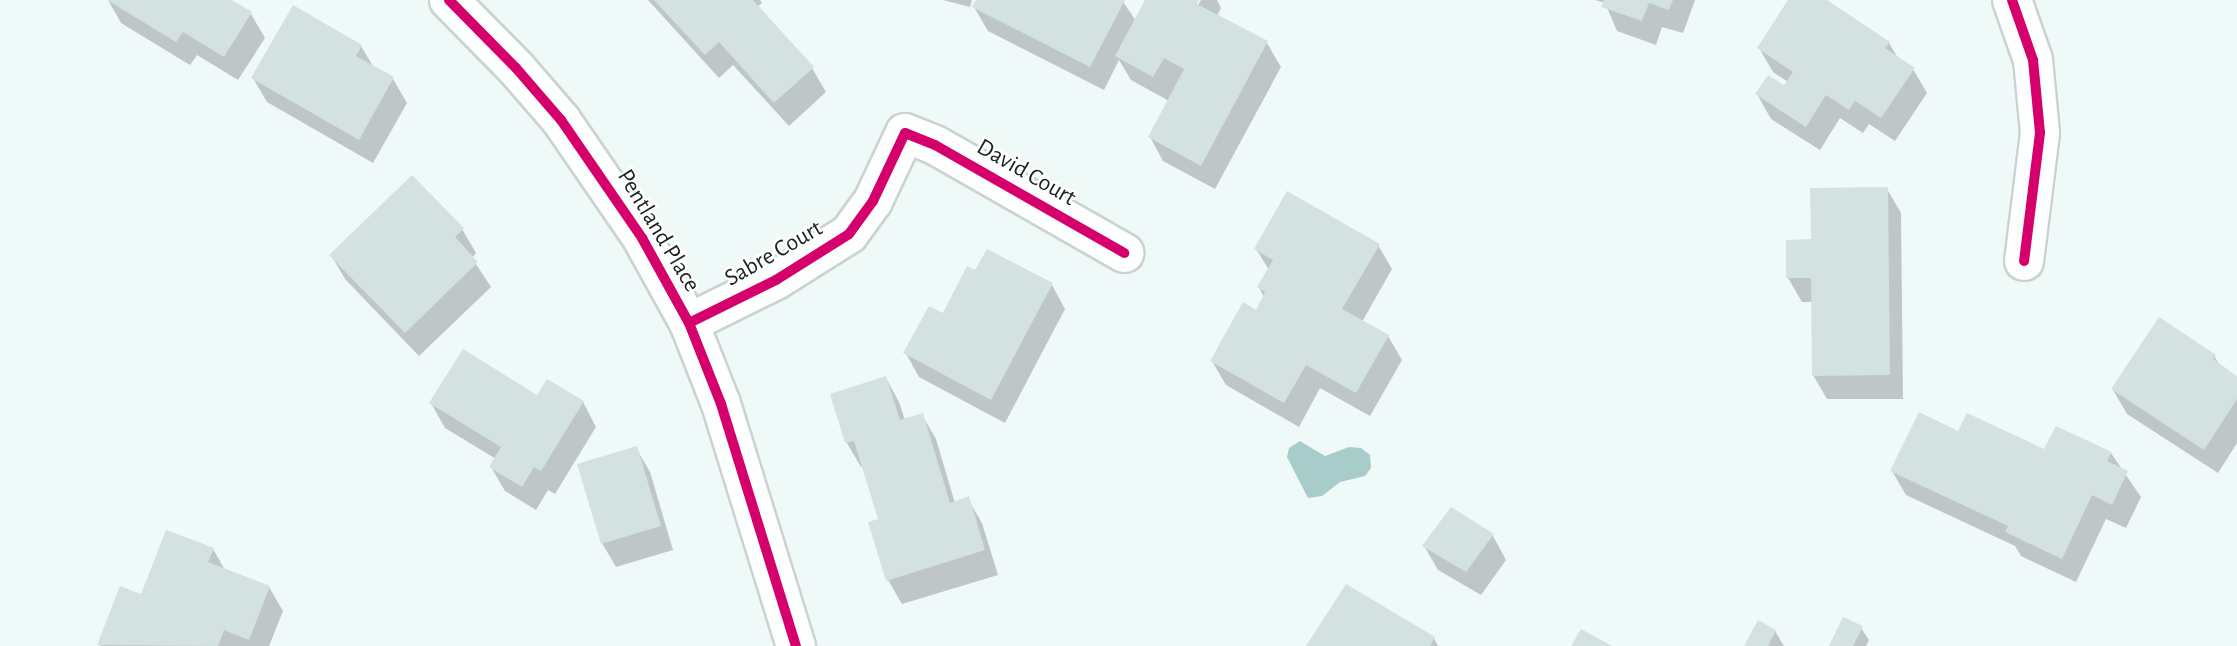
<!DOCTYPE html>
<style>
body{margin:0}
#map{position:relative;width:2237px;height:646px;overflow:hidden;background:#eff9f8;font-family:"Alegreya Sans",sans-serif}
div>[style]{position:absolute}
.water>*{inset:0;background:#a8ccca}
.shadow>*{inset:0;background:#0003}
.building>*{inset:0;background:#d3e1e0}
.roads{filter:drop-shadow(2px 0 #cbd3d2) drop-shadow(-2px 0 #cbd3d2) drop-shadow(0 2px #cbd3d2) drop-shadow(0 -2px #cbd3d2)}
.minor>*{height:38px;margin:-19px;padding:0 19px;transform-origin:19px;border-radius:19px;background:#fdfefe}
.cycleway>*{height:10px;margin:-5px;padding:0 5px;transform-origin:5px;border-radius:5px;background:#d6006c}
span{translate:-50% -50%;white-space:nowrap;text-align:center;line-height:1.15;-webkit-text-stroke:5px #fff;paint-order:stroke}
.street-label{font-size:24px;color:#1c2222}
</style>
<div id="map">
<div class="water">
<i style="clip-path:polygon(1300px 441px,1325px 456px,1349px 447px,1361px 448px,1370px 455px,1371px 468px,1365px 476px,1340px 482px,1322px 496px,1308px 498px,1287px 457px,1289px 448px)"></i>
</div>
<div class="shadow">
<i style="clip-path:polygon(108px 0,229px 0,251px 14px,265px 38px,238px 80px,197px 55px,190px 65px,121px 23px)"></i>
<i style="clip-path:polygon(648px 0,760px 0,762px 3px,757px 7px,812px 68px,826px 92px,789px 126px,733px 65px,719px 78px)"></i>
<i style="clip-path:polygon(943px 0,972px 0,970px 7px)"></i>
<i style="clip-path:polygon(978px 0,1122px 0,1136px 21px,1147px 0,1197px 0,1194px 12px,1201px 0,1217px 0,1221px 8px,1217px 16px,1267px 43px,1281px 67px,1215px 189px,1163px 161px,1150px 137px,1169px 101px,1131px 80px,1119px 60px,1104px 90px,988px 31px,974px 7px)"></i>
<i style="clip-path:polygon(1595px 0,1695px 0,1683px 33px,1662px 27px,1656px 45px,1617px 31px,1605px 3px)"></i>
<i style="clip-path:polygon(1790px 0,1824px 0,1889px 43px,1898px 58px,1913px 69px,1927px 93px,1895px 141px,1869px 124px,1863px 133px,1840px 118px,1820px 150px,1771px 119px,1757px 94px,1784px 87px,1788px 82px,1773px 72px,1759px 48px)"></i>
<i style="clip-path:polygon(361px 46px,374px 68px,393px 79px,407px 103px,373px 163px,267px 102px,253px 78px)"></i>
<i style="clip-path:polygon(1887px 189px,1901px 213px,1903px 399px,1827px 399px,1813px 375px,1813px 302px,1802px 302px,1788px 278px,1788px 242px,1812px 241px)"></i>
<i style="clip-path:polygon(462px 229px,476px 253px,472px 258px,491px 287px,419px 356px,345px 279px,331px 255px)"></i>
<i style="clip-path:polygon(1378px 245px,1392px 269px,1362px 322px,1388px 336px,1402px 360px,1370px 416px,1320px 388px,1299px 427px,1226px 385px,1212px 361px,1257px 312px,1264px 298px,1259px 287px,1269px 270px,1256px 249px)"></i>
<i style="clip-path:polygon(1052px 285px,1065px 309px,1005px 423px,919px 377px,905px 352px,944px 316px)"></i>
<i style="clip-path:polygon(2159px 320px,2215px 357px,2220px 366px,2237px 378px,2237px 443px,2218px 473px,2127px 414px,2113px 390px)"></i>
<i style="clip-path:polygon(886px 378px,899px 402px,905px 420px,922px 415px,936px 439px,955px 503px,968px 499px,982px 523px,998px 575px,902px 604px,888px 580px,880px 520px,864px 466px,861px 467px,847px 443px,832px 395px)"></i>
<i style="clip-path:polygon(538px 397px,583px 402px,596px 427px,555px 494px,548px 490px,536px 510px,505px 491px,491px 467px,496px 459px,445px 428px,431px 403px)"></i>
<i style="clip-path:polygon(1959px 433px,2045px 451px,2111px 453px,2141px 497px,2126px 528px,2106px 519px,2076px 582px,2021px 556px,2015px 546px,1906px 495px,1892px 471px)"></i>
<i style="clip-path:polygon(636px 448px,650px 472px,673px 550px,616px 567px,602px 543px)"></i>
<i style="clip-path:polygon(1493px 536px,1506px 560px,1481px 595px,1438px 570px,1424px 546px)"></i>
<i style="clip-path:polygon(213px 549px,225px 570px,269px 587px,283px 611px,269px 646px,100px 646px,142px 596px)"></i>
<i style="clip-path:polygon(1861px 628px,1869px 640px,1866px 646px,1831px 646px)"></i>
<i style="clip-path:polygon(1775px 631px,1784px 646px,1746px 646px)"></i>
<i style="clip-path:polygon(1434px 638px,1438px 646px,1309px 646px)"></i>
</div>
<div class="building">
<i style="clip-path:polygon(107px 0,232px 0,252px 12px,224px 57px,183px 32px,176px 42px)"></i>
<i style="clip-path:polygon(654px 0,753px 0,814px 67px,774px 103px,719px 42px,705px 55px)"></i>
<i style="clip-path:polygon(976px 0,1125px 0,1090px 67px,972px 7px)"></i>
<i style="clip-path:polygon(1145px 0,1199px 0,1197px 4px,1268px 41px,1201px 166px,1148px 137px,1184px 69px,1164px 58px,1153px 77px,1115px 56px)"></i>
<i style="clip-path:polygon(1604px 0,1673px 0,1669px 10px,1649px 3px,1642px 21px,1601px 7px)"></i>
<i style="clip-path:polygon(1788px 0,1827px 0,1890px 42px,1885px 48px,1915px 68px,1881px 118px,1855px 101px,1849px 110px,1826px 95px,1806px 127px,1755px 94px,1768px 75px,1784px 85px,1793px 72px,1757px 48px)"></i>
<i style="clip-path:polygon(293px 5px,362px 45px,356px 56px,394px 77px,359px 140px,251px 78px)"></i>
<i style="clip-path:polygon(412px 175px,464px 228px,455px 237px,478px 262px,405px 333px,329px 255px)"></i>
<i style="clip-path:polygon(1888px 187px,1890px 375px,1812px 376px,1811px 278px,1786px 278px,1786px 240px,1811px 239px,1810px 188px)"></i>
<i style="clip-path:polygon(1287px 191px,1380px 244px,1342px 309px,1389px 335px,1356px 393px,1306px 365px,1284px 403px,1210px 361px,1243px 302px,1256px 310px,1265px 292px,1257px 287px,1273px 260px,1254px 249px)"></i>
<i style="clip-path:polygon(987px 249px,1053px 283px,991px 400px,903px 353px,929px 306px,943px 313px,967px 266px,975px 270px)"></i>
<i style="clip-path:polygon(2159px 317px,2216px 355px,2213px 359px,2237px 376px,2237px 399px,2204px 450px,2111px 389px)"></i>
<i style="clip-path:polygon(463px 349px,537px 395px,547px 379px,584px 401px,541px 471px,534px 467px,522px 487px,489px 467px,501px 447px,429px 403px)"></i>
<i style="clip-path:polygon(886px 376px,900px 420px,923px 413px,950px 503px,969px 496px,985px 550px,886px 581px,868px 522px,878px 519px,854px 441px,845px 443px,830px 394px)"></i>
<i style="clip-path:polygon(1919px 412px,1958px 431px,1967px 413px,2044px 449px,2056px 426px,2112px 452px,2107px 461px,2128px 471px,2112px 505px,2092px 495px,2062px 559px,2005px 532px,2008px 526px,1890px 471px)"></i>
<i style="clip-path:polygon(637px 446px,661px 526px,601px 544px,577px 464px)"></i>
<i style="clip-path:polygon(1451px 507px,1494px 534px,1466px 572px,1422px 546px)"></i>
<i style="clip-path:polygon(166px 530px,214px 548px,208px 562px,270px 586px,249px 640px,224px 630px,218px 646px,97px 645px,120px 586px,141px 594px)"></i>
<i style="clip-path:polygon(1346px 584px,1435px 637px,1430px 646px,1306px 646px)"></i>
<i style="clip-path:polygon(1843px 617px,1863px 626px,1853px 646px,1829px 646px)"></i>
<i style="clip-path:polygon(1758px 620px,1776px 630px,1768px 646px,1744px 646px)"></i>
<i style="clip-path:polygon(1581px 629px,1612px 646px,1571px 646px)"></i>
</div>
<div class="roads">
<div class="minor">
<i style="left:449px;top:0;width:95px;rotate:45.4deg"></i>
<i style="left:516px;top:68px;width:69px;rotate:49.1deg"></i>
<i style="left:561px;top:120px;width:143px;rotate:55.5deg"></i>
<i style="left:642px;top:238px;width:97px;rotate:61.1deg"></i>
<i style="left:689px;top:323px;width:87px;rotate:68.4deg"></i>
<i style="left:721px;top:404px;width:253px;rotate:72.8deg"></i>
<i style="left:2012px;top:0;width:64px;rotate:70.7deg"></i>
<i style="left:2033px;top:60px;width:73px;rotate:84.5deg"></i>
<i style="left:2040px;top:133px;width:129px;rotate:97.1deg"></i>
<i style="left:689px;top:323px;width:97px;rotate:-26.3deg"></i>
<i style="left:776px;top:280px;width:86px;rotate:-32.2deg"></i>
<i style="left:849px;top:234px;width:41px;rotate:-54deg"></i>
<i style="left:873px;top:201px;width:75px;rotate:-64.8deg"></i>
<i style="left:905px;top:133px;width:32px;rotate:22deg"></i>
<i style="left:935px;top:145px;width:218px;rotate:29.7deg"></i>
</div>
</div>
<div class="cycleway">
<i style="left:449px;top:0;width:95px;rotate:45.4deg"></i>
<i style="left:516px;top:68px;width:69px;rotate:49.1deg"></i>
<i style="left:561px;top:120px;width:143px;rotate:55.5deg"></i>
<i style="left:642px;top:238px;width:97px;rotate:61.1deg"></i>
<i style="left:689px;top:323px;width:87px;rotate:68.4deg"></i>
<i style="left:721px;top:404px;width:253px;rotate:72.8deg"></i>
<i style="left:2012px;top:0;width:64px;rotate:70.7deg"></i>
<i style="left:2033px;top:60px;width:73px;rotate:84.5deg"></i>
<i style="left:2040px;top:133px;width:129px;rotate:97.1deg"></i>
<i style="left:689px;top:323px;width:97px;rotate:-26.3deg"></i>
<i style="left:776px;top:280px;width:86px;rotate:-32.2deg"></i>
<i style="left:849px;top:234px;width:41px;rotate:-54deg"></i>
<i style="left:873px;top:201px;width:75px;rotate:-64.8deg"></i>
<i style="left:905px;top:133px;width:32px;rotate:22deg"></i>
<i style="left:935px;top:145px;width:218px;rotate:29.7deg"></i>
</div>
<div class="street-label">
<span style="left:1026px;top:173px;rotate:30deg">David Court</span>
<span style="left:658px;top:231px;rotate:59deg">Pentland Place</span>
<span style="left:774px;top:254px;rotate:-30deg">Sabre Court</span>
</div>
</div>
